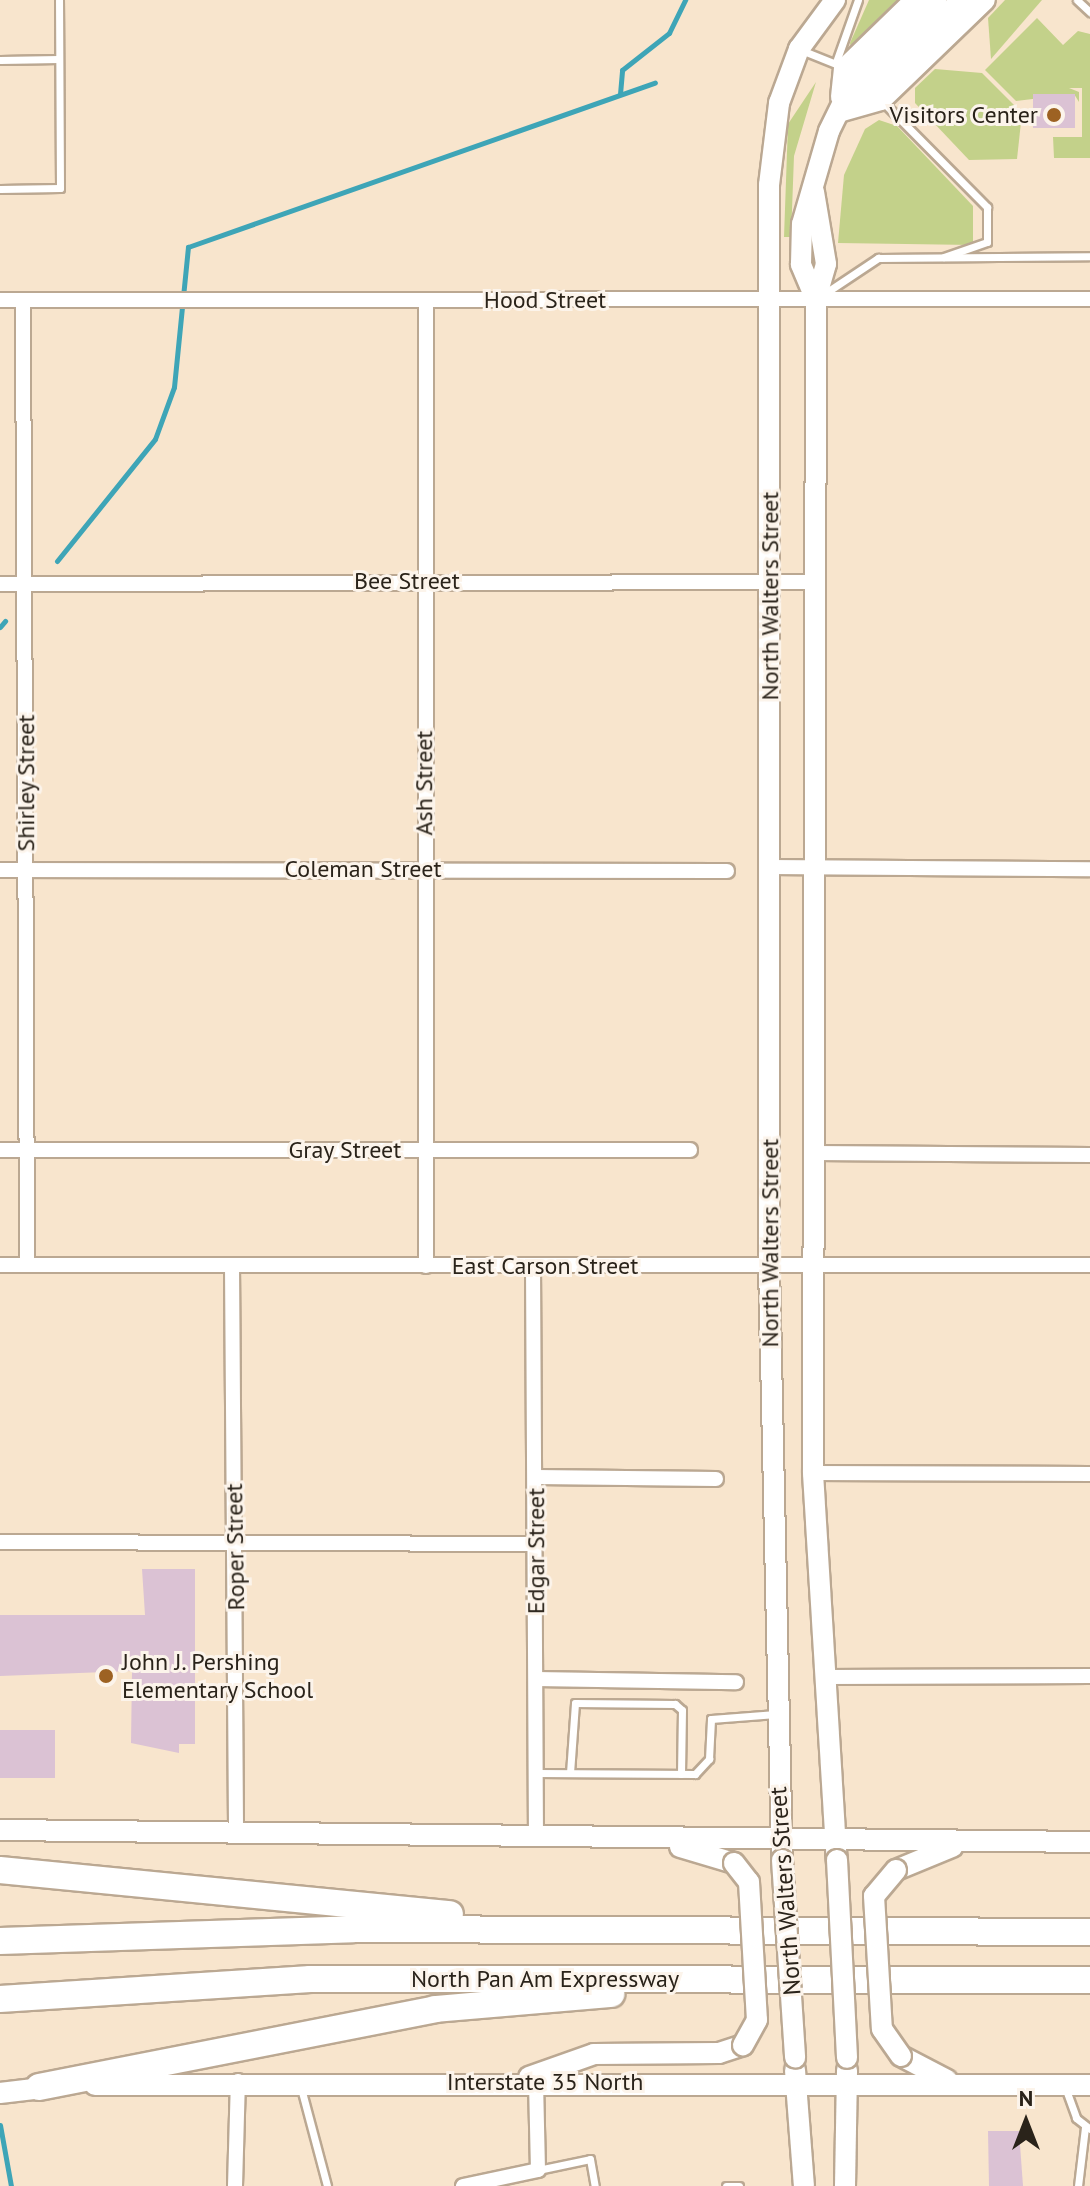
<!DOCTYPE html>
<style>
body{margin:0}
#map{position:relative;width:1090px;height:2186px;overflow:hidden;background:#f8e5cd;font-family:"PT Sans",sans-serif}
div>[style]{position:absolute}
.green>*{inset:0;background:#c3d18a}
.stream>*{height:5px;margin:-2.5px;padding:0 2.5px;transform-origin:2.5px;border-radius:2.5px;background:#3ea5b7}
.building>*{inset:0;background:#dbc2d4}
.roads{filter:drop-shadow(2px 0 #bba892) drop-shadow(-2px 0 #bba892) drop-shadow(0 2px #bba892) drop-shadow(0 -2px #bba892)}
.lane>*{height:7px;margin:-3.5px;padding:0 3.5px;transform-origin:3.5px;border-radius:3.5px;background:#fff}
.street>*{height:14px;margin:-7px;padding:0 7px;transform-origin:7px;border-radius:7px;background:#fff}
.secondary>*{height:20px;margin:-10px;padding:0 10px;transform-origin:10px;border-radius:10px;background:#fff}
.highway>*{height:26px;margin:-13px;padding:0 13px;transform-origin:13px;border-radius:13px;background:#fff}
.bridges{filter:drop-shadow(2px 0 #bba892) drop-shadow(-2px 0 #bba892) drop-shadow(0 2px #bba892) drop-shadow(0 -2px #bba892)}
.secondary-bridge>*{height:20px;margin:-10px;padding:0 10px;transform-origin:10px;border-radius:10px;background:#fff}
.dots>*{width:22px;height:22px;translate:-50% -50%;box-sizing:border-box;border:4px solid #fcf4eb;border-radius:50%}
span{translate:-50% -50%;white-space:nowrap;text-align:center;line-height:1.15;-webkit-text-stroke:6px #fcf4eb;paint-order:stroke}
.poi-label{font-size:24px;color:#2a231a}
.right{translate:-100% -50%;text-align:right}
.left{translate:0 -50%;text-align:left}
.street-label{font-size:24px;color:#2a231a}
.north{position:absolute;left:986px;top:2082px;width:80px;height:80px;-webkit-text-stroke:6px #fcf4eb;paint-order:stroke;rotate:0deg;font-size:22px;font-weight:700;line-height:32px;text-align:center;color:#2a231a}
.north::after{content:'';display:block;margin:auto;width:28px;height:36px;background:#2a231a;clip-path:polygon(50% 0,100% 100%,50% 72%,0 100%)}
</style>
<div id="map">
<div class="green">
<i style="clip-path:polygon(869px 0,907px 0,851px 47px,850px 43px)"></i>
<i style="clip-path:polygon(1005px 0,1042px 0,991px 59px,988px 18px)"></i>
<i style="clip-path:polygon(1037px 18px,1063px 45px,1078px 31px,1090px 34px,1090px 158px,1054px 158px,1053px 137px,1082px 137px,1082px 88px,1069px 88px,1079px 92px,1079px 102px,1074px 94px,1016px 101px,985px 70px)"></i>
<i style="clip-path:polygon(935px 69px,982px 73px,1022px 113px,1017px 159px,969px 160px,915px 103px,915px 88px)"></i>
<i style="clip-path:polygon(816px 82px,794px 156px,791px 237px,784px 237px,788px 124px)"></i>
<i style="clip-path:polygon(879px 120px,897px 126px,973px 206px,973px 245px,838px 243px,844px 175px,865px 129px)"></i>
</div>
<div class="stream">
<i style="left:620px;top:94px;width:24px;rotate:-85deg"></i>
<i style="left:622px;top:70px;width:60px;rotate:-38.2deg"></i>
<i style="left:669px;top:33px;width:37px;rotate:-64deg"></i>
<i style="left:57px;top:561px;width:156px;rotate:-51.2deg"></i>
<i style="left:155px;top:439px;width:55px;rotate:-69.9deg"></i>
<i style="left:174px;top:387px;width:141px;rotate:-84.3deg"></i>
<i style="left:188px;top:247px;width:495px;rotate:-19.4deg"></i>
<i style="left:0;top:627px;width:8px;rotate:-50deg"></i>
<i style="left:0;top:2125px;width:62px;rotate:79.8deg"></i>
</div>
<div class="building">
<i style="clip-path:polygon(1033px 94px,1075px 94px,1075px 128px,1033px 128px)"></i>
<i style="clip-path:polygon(142px 1569px,195px 1569px,195px 1744px,179px 1744px,179px 1753px,131px 1743px,132px 1671px,0 1676px,0 1615px,145px 1615px)"></i>
<i style="clip-path:polygon(0 1730px,55px 1730px,55px 1778px,0 1778px)"></i>
<i style="clip-path:polygon(988px 2131px,1019px 2131px,1023px 2186px,989px 2186px)"></i>
</div>
<div class="roads">
<div class="lane">
<i style="left:1077px;top:0;width:18px;rotate:43deg"></i>
<i style="left:801px;top:50px;width:43px;rotate:21.8deg"></i>
<i style="left:0;top:60px;width:59px;rotate:-1deg"></i>
<i style="left:836px;top:62px;width:66px;rotate:-70.5deg"></i>
<i style="left:881px;top:100px;width:151px;rotate:45.3deg"></i>
<i style="left:987px;top:207px;width:35px;rotate:90deg"></i>
<i style="left:987px;top:242px;width:46px;rotate:160.8deg"></i>
<i style="left:0;top:189px;width:60px;rotate:-1deg"></i>
<i style="left:60px;top:188px;width:188px;rotate:-90.3deg"></i>
<i style="left:821px;top:296px;width:69px;rotate:-33.7deg"></i>
<i style="left:878px;top:258px;width:212px;rotate:-0.5deg"></i>
<i style="left:537px;top:1773px;width:158px;rotate:0.4deg"></i>
<i style="left:695px;top:1774px;width:21px;rotate:-47deg"></i>
<i style="left:709px;top:1759px;width:40px;rotate:-87.1deg"></i>
<i style="left:711px;top:1719px;width:65px;rotate:-4.4deg"></i>
<i style="left:570px;top:1773px;width:70px;rotate:-85.9deg"></i>
<i style="left:575px;top:1703px;width:100px;rotate:0.6deg"></i>
<i style="left:675px;top:1704px;width:9px;rotate:41deg"></i>
<i style="left:682px;top:1710px;width:64px;rotate:90.9deg"></i>
<i style="left:1065px;top:2087px;width:33px;rotate:70deg"></i>
<i style="left:1076px;top:2118px;width:18px;rotate:38deg"></i>
<i style="left:301px;top:2088px;width:101px;rotate:75.1deg"></i>
<i style="left:538px;top:2170px;width:53px;rotate:-11.9deg"></i>
<i style="left:590px;top:2159px;width:27px;rotate:80deg"></i>
<i style="left:726px;top:2186px;width:13px"></i>
<i style="left:1078px;top:2186px;width:59px;rotate:-83.2deg"></i>
</div>
<div class="street">
<i style="left:0;top:300px;width:1090px;rotate:-0.05deg"></i>
<i style="left:23px;top:300px;width:965px;rotate:89.76deg"></i>
<i style="left:426px;top:300px;width:966px;rotate:90deg"></i>
<i style="left:0;top:584px;width:815px;rotate:-0.14deg"></i>
<i style="left:769px;top:867px;width:321px;rotate:0.4deg"></i>
<i style="left:0;top:870px;width:727px;rotate:0.08deg"></i>
<i style="left:0;top:1150px;width:690px"></i>
<i style="left:815px;top:1153px;width:275px;rotate:0.4deg"></i>
<i style="left:0;top:1265px;width:1090px"></i>
<i style="left:232px;top:1266px;width:562px;rotate:89.59deg"></i>
<i style="left:533px;top:1266px;width:571px;rotate:89.7deg"></i>
<i style="left:813px;top:1473px;width:277px;rotate:0.2deg"></i>
<i style="left:536px;top:1477px;width:180px;rotate:0.6deg"></i>
<i style="left:0;top:1542px;width:536px;rotate:0.21deg"></i>
<i style="left:827px;top:1677px;width:263px;rotate:-0.2deg"></i>
<i style="left:536px;top:1679px;width:200px;rotate:0.9deg"></i>
<i style="left:235px;top:2186px;width:105px;rotate:-88.4deg"></i>
<i style="left:463px;top:2186px;width:77px;rotate:-12deg"></i>
<i style="left:538px;top:2170px;width:88px;rotate:-91.3deg"></i>
</div>
<div class="secondary">
<i style="left:841px;top:97px;width:28px;rotate:-84deg"></i>
<i style="left:844px;top:69px;width:99px;rotate:-44.2deg"></i>
<i style="left:851px;top:103px;width:151px;rotate:-42.9deg"></i>
<i style="left:839px;top:112px;width:44px;rotate:-15.9deg"></i>
<i style="left:881px;top:100px;width:144px;rotate:-43.9deg"></i>
<i style="left:814px;top:192px;width:73px;rotate:80.5deg"></i>
<i style="left:826px;top:264px;width:37px;rotate:106deg"></i>
<i style="left:816px;top:300px;width:1173px;rotate:90.15deg"></i>
<i style="left:813px;top:1473px;width:388px;rotate:86.5deg"></i>
<i style="left:816px;top:300px;width:39px;rotate:-113deg"></i>
<i style="left:801px;top:264px;width:40px;rotate:-88.6deg"></i>
<i style="left:802px;top:224px;width:97px;rotate:-73.8deg"></i>
<i style="left:829px;top:131px;width:59px;rotate:-63.9deg"></i>
<i style="left:855px;top:78px;width:113px;rotate:-43.6deg"></i>
<i style="left:0;top:1830px;width:1090px;rotate:0.63deg"></i>
<i style="left:680px;top:1847px;width:56px;rotate:16.5deg"></i>
<i style="left:782px;top:1860px;width:594px;rotate:-91.25deg"></i>
<i style="left:769px;top:1266px;width:1081px;rotate:-90deg"></i>
<i style="left:769px;top:185px;width:83px;rotate:-83deg"></i>
<i style="left:779px;top:103px;width:58px;rotate:-69.7deg"></i>
<i style="left:799px;top:49px;width:61px;rotate:-53.7deg"></i>
<i style="left:896px;top:1870px;width:61px;rotate:-22.3deg"></i>
<i style="left:901px;top:2056px;width:52px;rotate:27.6deg"></i>
<i style="left:795px;top:2070px;width:116px;rotate:85.6deg"></i>
<i style="left:529px;top:2077px;width:69px;rotate:-19.5deg"></i>
<i style="left:594px;top:2054px;width:125px;rotate:-0.5deg"></i>
<i style="left:719px;top:2053px;width:25px;rotate:-18deg"></i>
<i style="left:95px;top:2085px;width:995px"></i>
<i style="left:0;top:2093px;width:51px;rotate:-6.7deg"></i>
<i style="left:845px;top:2186px;width:116px;rotate:-89deg"></i>
</div>
<div class="highway">
<i style="left:0;top:1870px;width:452px;rotate:5.6deg"></i>
<i style="left:0;top:1941px;width:353px;rotate:-1.9deg"></i>
<i style="left:353px;top:1929px;width:737px;rotate:0.23deg"></i>
<i style="left:0;top:1999px;width:311px;rotate:-3.7deg"></i>
<i style="left:310px;top:1979px;width:780px;rotate:0.07deg"></i>
<i style="left:39px;top:2087px;width:404px;rotate:-11.1deg"></i>
<i style="left:435px;top:2009px;width:177px;rotate:-4.9deg"></i>
</div>
</div>
<div class="bridges">
<div class="secondary-bridge">
<i style="left:782px;top:1860px;width:198px;rotate:86.2deg"></i>
<i style="left:837px;top:1860px;width:198px;rotate:87.1deg"></i>
<i style="left:734px;top:1863px;width:24px;rotate:52deg"></i>
<i style="left:749px;top:1882px;width:138px;rotate:86.7deg"></i>
<i style="left:757px;top:2020px;width:29px;rotate:119deg"></i>
<i style="left:896px;top:1870px;width:34px;rotate:130deg"></i>
<i style="left:874px;top:1896px;width:133px;rotate:86.6deg"></i>
<i style="left:882px;top:2029px;width:33px;rotate:55deg"></i>
</div>
</div>
<div class="dots">
<i style="left:1054px;top:115px;background:#9d6223"></i>
<i style="left:106px;top:1676px;background:#9d6223"></i>
</div>
<div class="poi-label">
<span class="right" style="left:1038px;top:115px">Visitors Center</span>
<span class="left" style="left:122px;top:1676px">John J. Pershing<br>Elementary School</span>
</div>
<div class="street-label">
<span style="left:545px;top:300px">Hood Street</span>
<span style="left:407px;top:581px">Bee Street</span>
<span style="left:770px;top:596px;rotate:-90deg">North Walters Street</span>
<span style="left:26px;top:783px;rotate:-90deg">Shirley Street</span>
<span style="left:424px;top:783px;rotate:-90deg">Ash Street</span>
<span style="left:363px;top:869px">Coleman Street</span>
<span style="left:345px;top:1150px">Gray Street</span>
<span style="left:770px;top:1243px;rotate:-90deg">North Walters Street</span>
<span style="left:545px;top:1266px">East Carson Street</span>
<span style="left:235px;top:1547px;rotate:-91deg">Roper Street</span>
<span style="left:536px;top:1551px;rotate:-90deg">Edgar Street</span>
<span style="left:785px;top:1891px;rotate:-94deg">North Walters Street</span>
<span style="left:545px;top:1979px">North Pan Am Expressway</span>
<span style="left:545px;top:2082px">Interstate 35 North</span>
</div>
<div class="north">N</div>
</div>
